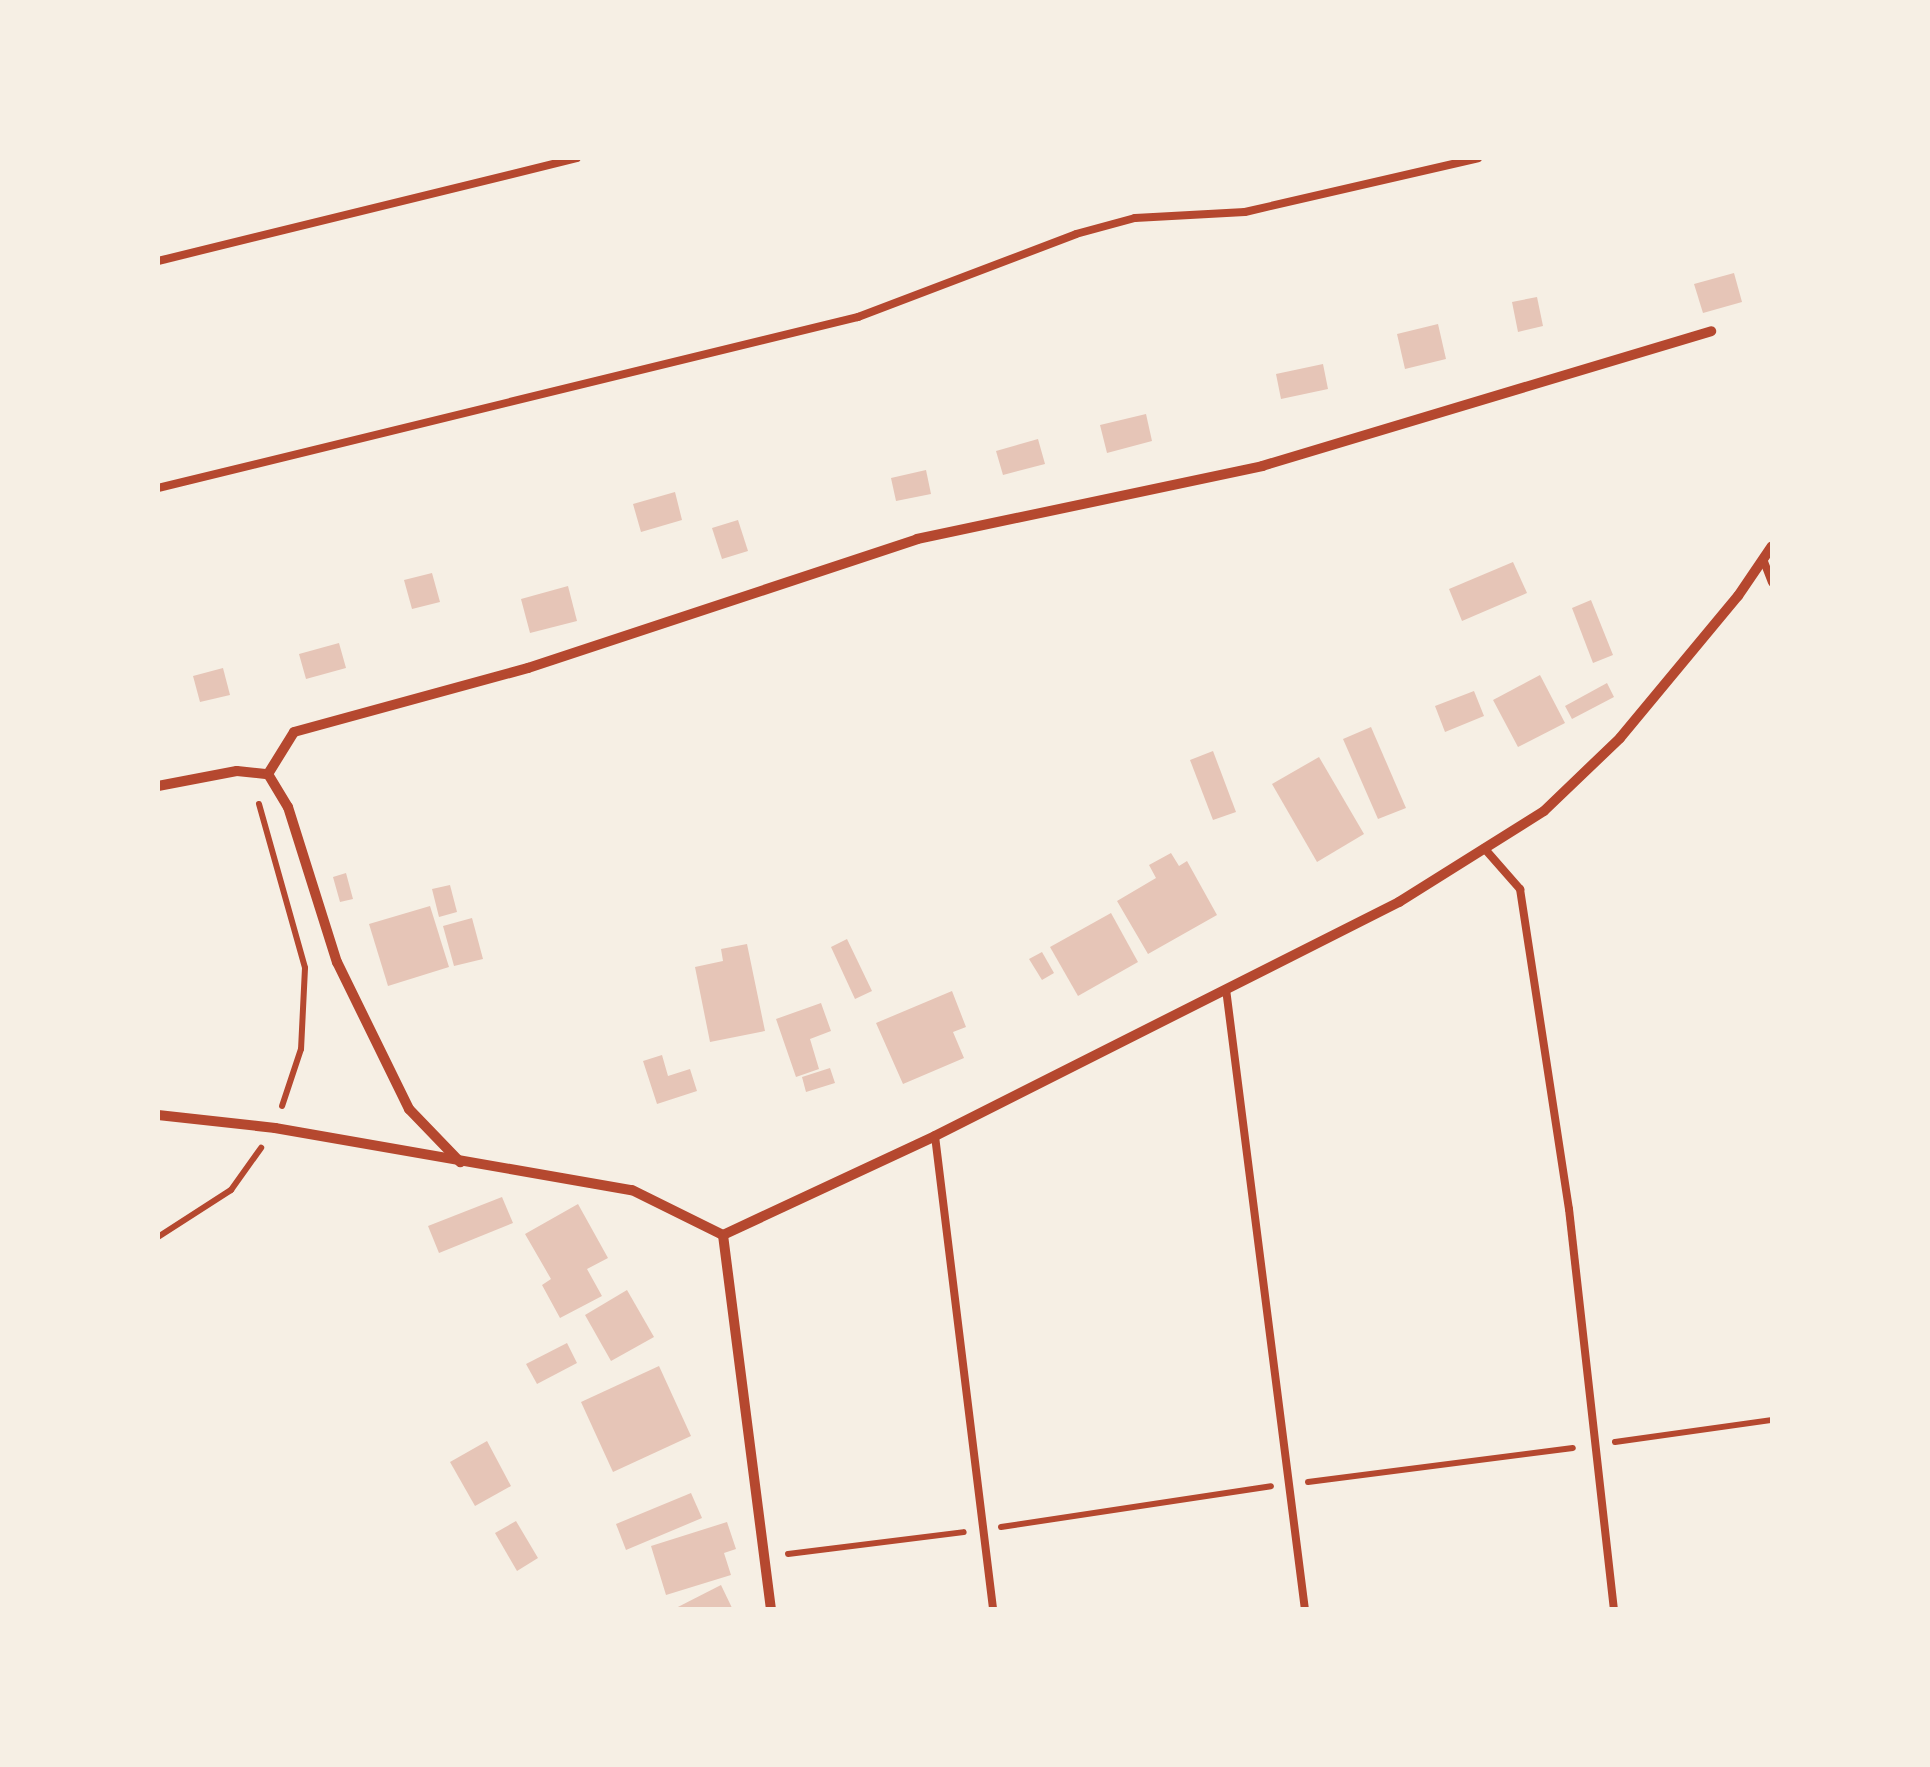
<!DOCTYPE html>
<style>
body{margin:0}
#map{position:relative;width:1930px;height:1767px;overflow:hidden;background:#f6efe4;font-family:"Golos Text",sans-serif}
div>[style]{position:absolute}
.building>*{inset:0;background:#e6c5b7}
.path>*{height:6px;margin:-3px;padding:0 3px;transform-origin:3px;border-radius:3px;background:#b5482f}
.service>*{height:8px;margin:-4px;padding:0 4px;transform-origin:4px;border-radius:4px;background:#b5482f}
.minor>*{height:10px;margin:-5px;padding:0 5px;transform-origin:5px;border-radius:5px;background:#b5482f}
span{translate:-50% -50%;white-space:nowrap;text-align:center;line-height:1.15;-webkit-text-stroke:8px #f6efe4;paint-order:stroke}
.frame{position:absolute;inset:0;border:160px solid #f6efe4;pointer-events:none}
</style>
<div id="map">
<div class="building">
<i style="clip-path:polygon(1734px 273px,1742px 302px,1703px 313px,1694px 284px)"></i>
<i style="clip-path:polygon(1537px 297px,1543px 326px,1518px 332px,1512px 302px)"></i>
<i style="clip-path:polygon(1438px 324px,1446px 359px,1405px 369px,1397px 334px)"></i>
<i style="clip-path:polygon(1323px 364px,1328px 389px,1281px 399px,1276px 374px)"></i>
<i style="clip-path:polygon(1146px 414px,1152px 441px,1107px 453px,1100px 425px)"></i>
<i style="clip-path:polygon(1038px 439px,1045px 464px,1003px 475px,996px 451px)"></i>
<i style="clip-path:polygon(926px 470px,931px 494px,896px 501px,891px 478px)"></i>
<i style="clip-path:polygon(675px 492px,682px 520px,641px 532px,633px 504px)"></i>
<i style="clip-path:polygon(738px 520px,748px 551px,722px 559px,712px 528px)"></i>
<i style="clip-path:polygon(1513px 562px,1527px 593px,1462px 621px,1449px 589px)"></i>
<i style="clip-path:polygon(432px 573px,440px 602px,412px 609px,404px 580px)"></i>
<i style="clip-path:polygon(568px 586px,577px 621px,530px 633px,521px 599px)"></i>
<i style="clip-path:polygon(1591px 600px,1613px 655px,1593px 663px,1572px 608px)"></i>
<i style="clip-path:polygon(339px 643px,346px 668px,306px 679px,299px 654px)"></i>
<i style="clip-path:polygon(223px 668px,230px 695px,200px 702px,193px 676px)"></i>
<i style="clip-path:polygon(1540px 675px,1565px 723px,1518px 747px,1493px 700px)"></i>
<i style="clip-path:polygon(1607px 683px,1614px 697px,1572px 719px,1565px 706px)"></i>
<i style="clip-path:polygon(1474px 691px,1484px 716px,1445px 732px,1435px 706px)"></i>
<i style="clip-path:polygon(1371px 727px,1406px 808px,1378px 819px,1343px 739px)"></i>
<i style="clip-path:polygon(1213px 751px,1236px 812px,1213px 820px,1190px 760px)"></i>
<i style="clip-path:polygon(1319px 757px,1364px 834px,1317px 862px,1272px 784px)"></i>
<i style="clip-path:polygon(1171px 853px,1179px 866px,1187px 861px,1217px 915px,1148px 954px,1117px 901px,1156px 878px,1149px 865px)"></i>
<i style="clip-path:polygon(346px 873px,353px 899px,340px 902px,333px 877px)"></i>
<i style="clip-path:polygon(450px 885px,457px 912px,439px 917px,432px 889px)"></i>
<i style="clip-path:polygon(430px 906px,449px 967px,388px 986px,369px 924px)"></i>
<i style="clip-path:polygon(1111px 913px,1138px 962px,1078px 996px,1050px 947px)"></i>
<i style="clip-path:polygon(472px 918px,483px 959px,454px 966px,443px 926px)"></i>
<i style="clip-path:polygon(847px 939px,872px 991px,855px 999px,831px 947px)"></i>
<i style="clip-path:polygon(747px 944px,765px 1031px,710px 1042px,695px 967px,723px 961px,721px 949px)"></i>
<i style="clip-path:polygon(1042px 952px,1054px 973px,1042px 980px,1029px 959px)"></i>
<i style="clip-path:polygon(952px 991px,966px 1027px,953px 1032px,964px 1058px,903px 1084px,876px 1023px)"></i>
<i style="clip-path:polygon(821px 1003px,831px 1031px,810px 1039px,819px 1069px,796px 1077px,776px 1019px)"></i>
<i style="clip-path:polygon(662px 1055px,668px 1076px,690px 1069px,697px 1091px,657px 1104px,643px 1061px)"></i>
<i style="clip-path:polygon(830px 1068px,835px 1083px,806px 1092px,802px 1077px)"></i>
<i style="clip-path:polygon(502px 1197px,513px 1223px,439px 1253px,428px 1226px)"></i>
<i style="clip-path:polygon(578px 1204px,608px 1258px,587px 1269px,602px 1296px,560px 1318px,542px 1285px,551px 1279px,525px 1234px)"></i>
<i style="clip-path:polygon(627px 1290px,654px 1337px,611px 1361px,585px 1315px)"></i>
<i style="clip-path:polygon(567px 1343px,577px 1363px,537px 1384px,526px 1364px)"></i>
<i style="clip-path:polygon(659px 1366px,691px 1436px,613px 1472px,581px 1402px)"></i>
<i style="clip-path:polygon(487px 1441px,511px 1486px,475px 1506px,450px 1462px)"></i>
<i style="clip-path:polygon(691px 1493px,702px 1518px,626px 1550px,616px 1524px)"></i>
<i style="clip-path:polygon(516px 1521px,538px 1558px,517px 1571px,495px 1533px)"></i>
<i style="clip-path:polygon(727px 1522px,736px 1549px,724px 1553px,731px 1575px,666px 1595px,651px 1546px)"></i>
<i style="clip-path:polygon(721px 1585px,733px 1610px,672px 1610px)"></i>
</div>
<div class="path">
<i style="left:259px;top:804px;width:170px;rotate:74.3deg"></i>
<i style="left:305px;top:968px;width:81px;rotate:92.8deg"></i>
<i style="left:301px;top:1049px;width:60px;rotate:108.4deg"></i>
<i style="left:158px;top:1237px;width:87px;rotate:-32.8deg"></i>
<i style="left:231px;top:1190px;width:52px;rotate:-54.5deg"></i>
<i style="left:1615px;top:1442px;width:159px;rotate:-8deg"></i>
<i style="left:1308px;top:1482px;width:267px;rotate:-7.3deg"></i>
<i style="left:1001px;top:1527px;width:273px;rotate:-8.6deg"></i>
<i style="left:788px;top:1554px;width:177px;rotate:-7.1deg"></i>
</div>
<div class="service">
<i style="left:158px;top:261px;width:431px;rotate:-13.8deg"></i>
<i style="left:158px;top:488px;width:721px;rotate:-13.73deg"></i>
<i style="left:858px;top:317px;width:233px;rotate:-20.8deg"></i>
<i style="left:1076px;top:234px;width:61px;rotate:-15.2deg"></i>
<i style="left:1135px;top:218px;width:110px;rotate:-3.1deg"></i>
<i style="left:1245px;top:212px;width:239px;rotate:-13deg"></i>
<i style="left:1763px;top:559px;width:25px;rotate:69deg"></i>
<i style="left:1484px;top:848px;width:55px;rotate:48.7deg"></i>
<i style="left:1520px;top:889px;width:324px;rotate:81.3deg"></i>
<i style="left:1569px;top:1209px;width:404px;rotate:83.6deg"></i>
<i style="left:1226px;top:989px;width:626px;rotate:82.75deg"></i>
<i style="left:935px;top:1136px;width:478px;rotate:83deg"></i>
</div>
<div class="minor">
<i style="left:268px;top:774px;width:49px;rotate:-58.2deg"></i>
<i style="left:294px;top:732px;width:243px;rotate:-15.3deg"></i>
<i style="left:528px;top:668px;width:410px;rotate:-18.3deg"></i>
<i style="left:917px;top:539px;width:353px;rotate:-11.9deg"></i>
<i style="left:1262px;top:466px;width:469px;rotate:-16.7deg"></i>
<i style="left:158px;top:786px;width:80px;rotate:-10.8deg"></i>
<i style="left:237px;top:771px;width:31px;rotate:6deg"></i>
<i style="left:268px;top:774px;width:39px;rotate:59deg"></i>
<i style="left:288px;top:807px;width:163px;rotate:72.5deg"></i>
<i style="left:337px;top:962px;width:164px;rotate:63.9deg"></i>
<i style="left:409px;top:1109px;width:74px;rotate:46.1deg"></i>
<i style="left:158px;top:1115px;width:118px;rotate:6.3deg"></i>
<i style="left:275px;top:1128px;width:362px;rotate:9.9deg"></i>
<i style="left:632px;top:1190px;width:102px;rotate:26.3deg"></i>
<i style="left:723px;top:1235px;width:234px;rotate:-25deg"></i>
<i style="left:935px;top:1136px;width:520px;rotate:-26.76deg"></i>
<i style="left:1399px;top:902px;width:171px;rotate:-32.1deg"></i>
<i style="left:1544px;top:811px;width:105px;rotate:-43.8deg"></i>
<i style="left:1620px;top:738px;width:185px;rotate:-50.3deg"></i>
<i style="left:1738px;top:596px;width:60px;rotate:-55.8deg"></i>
<i style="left:723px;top:1235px;width:378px;rotate:82.7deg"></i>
</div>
<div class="frame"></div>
</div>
